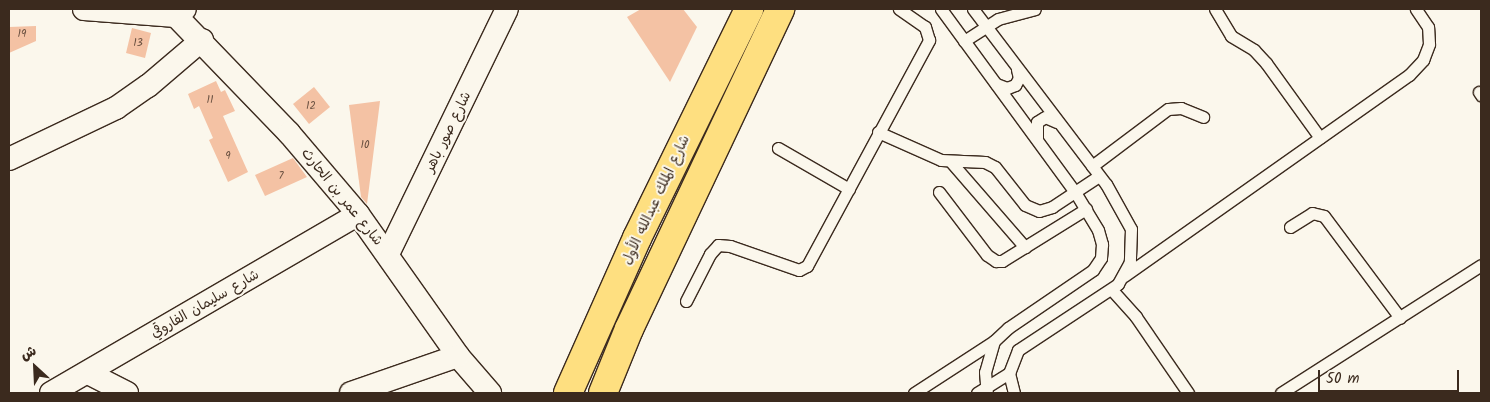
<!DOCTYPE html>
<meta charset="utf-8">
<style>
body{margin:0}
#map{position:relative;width:1490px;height:402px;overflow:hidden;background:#fbf7ec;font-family:Kalam,"Playpen Sans Arabic",sans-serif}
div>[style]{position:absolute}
.building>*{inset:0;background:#f4c2a4}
.roads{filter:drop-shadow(1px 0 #3b2a1e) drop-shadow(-1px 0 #3b2a1e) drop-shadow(0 1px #3b2a1e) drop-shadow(0 -1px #3b2a1e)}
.lane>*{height:11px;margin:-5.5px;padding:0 5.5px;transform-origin:5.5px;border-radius:5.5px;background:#fbf7ec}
.street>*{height:22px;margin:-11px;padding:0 11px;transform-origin:11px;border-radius:11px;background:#fbf7ec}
.primary>*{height:28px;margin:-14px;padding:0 14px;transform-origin:14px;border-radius:14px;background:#fedf80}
span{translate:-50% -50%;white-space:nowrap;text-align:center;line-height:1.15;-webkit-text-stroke:4px #fbf7ec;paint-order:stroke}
.number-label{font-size:11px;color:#695040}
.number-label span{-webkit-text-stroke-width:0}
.street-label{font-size:14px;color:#3b2a1e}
.frame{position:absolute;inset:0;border:10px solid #3b2a1e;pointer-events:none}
.north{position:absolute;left:10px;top:342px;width:50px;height:50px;-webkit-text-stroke:4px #fbf7ec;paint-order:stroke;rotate:335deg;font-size:14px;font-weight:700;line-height:20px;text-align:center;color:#3b2a1e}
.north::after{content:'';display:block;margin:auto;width:18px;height:22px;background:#3b2a1e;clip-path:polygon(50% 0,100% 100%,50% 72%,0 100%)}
.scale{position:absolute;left:1318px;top:370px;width:141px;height:22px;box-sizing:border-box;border:2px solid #3b2a1e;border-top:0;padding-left:6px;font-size:15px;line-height:18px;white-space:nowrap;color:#3b2a1e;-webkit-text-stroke:4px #fbf7ec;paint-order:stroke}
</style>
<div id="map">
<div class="building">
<i style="clip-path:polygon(641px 9px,683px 9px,697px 27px,670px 82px,627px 17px)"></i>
<i style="clip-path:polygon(36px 26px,36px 41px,9px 53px,9px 27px)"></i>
<i style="clip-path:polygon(132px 28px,151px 33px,145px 58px,126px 53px)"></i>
<i style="clip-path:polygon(216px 81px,221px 92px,225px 90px,235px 111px,223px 116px,248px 172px,228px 182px,209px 140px,213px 138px,199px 106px,194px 109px,188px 94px)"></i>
<i style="clip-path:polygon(314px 87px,330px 107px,309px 124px,293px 104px)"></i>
<i style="clip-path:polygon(380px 101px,367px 204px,361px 197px,349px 105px)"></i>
<i style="clip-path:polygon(293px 158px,307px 177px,265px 196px,255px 175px)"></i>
</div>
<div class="roads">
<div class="lane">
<i style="left:941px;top:9px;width:227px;rotate:53.8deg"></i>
<i style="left:1075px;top:192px;width:44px;rotate:58.8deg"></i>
<i style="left:1098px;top:230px;width:15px;rotate:74deg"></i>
<i style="left:1102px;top:244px;width:14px;rotate:94deg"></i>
<i style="left:1101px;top:258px;width:14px;rotate:124deg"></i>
<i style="left:1093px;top:270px;width:103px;rotate:145.7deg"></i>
<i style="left:1008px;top:328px;width:19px;rotate:137deg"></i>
<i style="left:994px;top:341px;width:32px;rotate:106deg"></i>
<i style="left:985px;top:372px;width:21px;rotate:85deg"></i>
<i style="left:973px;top:9px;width:220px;rotate:52.8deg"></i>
<i style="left:1106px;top:184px;width:51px;rotate:60.9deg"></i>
<i style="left:1131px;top:229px;width:33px;rotate:92deg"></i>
<i style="left:1130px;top:262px;width:25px;rotate:119deg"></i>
<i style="left:1118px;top:284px;width:120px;rotate:146.6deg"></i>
<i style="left:1018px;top:350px;width:25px;rotate:111deg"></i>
<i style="left:1009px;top:373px;width:21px;rotate:76deg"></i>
<i style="left:1215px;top:9px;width:31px;rotate:59deg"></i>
<i style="left:1231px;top:36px;width:27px;rotate:31deg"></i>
<i style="left:1254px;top:50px;width:18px;rotate:47deg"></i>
<i style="left:1266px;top:63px;width:92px;rotate:54.2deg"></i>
<i style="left:964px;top:41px;width:40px;rotate:-32.9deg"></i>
<i style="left:998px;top:19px;width:38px;rotate:-15deg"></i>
<i style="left:996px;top:84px;width:12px;rotate:20deg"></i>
<i style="left:1007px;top:88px;width:9px;rotate:-21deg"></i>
<i style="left:1015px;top:85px;width:8px;rotate:-60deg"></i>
<i style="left:1019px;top:78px;width:9px;rotate:-103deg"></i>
<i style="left:1479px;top:92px;width:4px;rotate:56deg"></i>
<i style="left:878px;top:132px;width:69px;rotate:24deg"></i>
<i style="left:941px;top:160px;width:44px;rotate:2.6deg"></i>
<i style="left:985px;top:162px;width:11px;rotate:27deg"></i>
<i style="left:995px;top:167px;width:48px;rotate:51.7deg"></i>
<i style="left:1025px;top:205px;width:15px;rotate:23deg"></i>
<i style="left:1039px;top:211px;width:14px;rotate:-17deg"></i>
<i style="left:1052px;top:207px;width:56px;rotate:-33.4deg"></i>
<i style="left:1037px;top:139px;width:17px;rotate:-90deg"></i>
<i style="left:1037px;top:122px;width:9px;rotate:-32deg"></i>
<i style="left:1045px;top:117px;width:13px;rotate:23deg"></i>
<i style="left:778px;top:148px;width:82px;rotate:30deg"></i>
<i style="left:951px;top:162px;width:113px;rotate:49deg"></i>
<i style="left:1092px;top:166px;width:95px;rotate:-36.9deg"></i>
<i style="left:1168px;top:109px;width:13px;rotate:-4deg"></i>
<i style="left:1181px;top:108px;width:24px;rotate:22deg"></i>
<i style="left:939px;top:192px;width:79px;rotate:52.7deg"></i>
<i style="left:987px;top:255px;width:11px;rotate:34deg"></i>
<i style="left:996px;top:261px;width:6px"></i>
<i style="left:1002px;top:261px;width:99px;rotate:-31.8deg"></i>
<i style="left:1290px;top:227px;width:26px;rotate:-32deg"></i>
<i style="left:1312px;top:213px;width:12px;rotate:14deg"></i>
<i style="left:1324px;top:216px;width:127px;rotate:53.3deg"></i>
<i style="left:1124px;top:276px;width:349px;rotate:-35.2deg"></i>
<i style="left:1409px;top:75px;width:21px;rotate:-47deg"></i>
<i style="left:1423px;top:60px;width:17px;rotate:-69deg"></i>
<i style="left:1429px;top:44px;width:17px;rotate:-93deg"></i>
<i style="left:1428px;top:27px;width:22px;rotate:-124deg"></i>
<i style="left:1112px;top:290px;width:36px;rotate:48deg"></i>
<i style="left:1136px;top:317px;width:92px;rotate:55.6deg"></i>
<i style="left:686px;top:301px;width:53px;rotate:-62.9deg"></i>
<i style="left:710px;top:254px;width:12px;rotate:-48deg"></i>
<i style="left:718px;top:245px;width:12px;rotate:5deg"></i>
<i style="left:730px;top:246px;width:73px;rotate:19.2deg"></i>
<i style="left:799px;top:270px;width:9px;rotate:-27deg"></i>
<i style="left:807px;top:266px;width:257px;rotate:-61.6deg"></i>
<i style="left:929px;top:40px;width:14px;rotate:-107deg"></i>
<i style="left:925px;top:27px;width:32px;rotate:-145deg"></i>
<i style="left:914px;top:393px;width:95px;rotate:-33deg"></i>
<i style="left:977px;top:393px;width:38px;rotate:-32deg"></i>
<i style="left:1281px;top:393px;width:237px;rotate:-32.6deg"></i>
</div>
<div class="street">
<i style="left:84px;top:9px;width:92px;rotate:4.4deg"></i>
<i style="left:176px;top:16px;width:11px;rotate:-38deg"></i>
<i style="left:176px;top:16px;width:163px;rotate:46deg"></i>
<i style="left:289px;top:133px;width:106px;rotate:49.6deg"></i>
<i style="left:358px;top:214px;width:174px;rotate:54.8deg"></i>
<i style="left:458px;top:356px;width:49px;rotate:49.1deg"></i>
<i style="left:9px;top:159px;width:119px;rotate:-25.5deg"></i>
<i style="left:116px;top:108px;width:39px;rotate:-35deg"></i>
<i style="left:148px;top:86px;width:71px;rotate:-40.4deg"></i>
<i style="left:388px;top:254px;width:272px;rotate:-64.1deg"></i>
<i style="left:88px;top:373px;width:44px;rotate:27.1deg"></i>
<i style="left:51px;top:393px;width:355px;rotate:-30.2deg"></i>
<i style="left:351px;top:393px;width:113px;rotate:-19.1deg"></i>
</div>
<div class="primary">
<i style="left:568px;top:393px;width:170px;rotate:-66deg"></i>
<i style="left:637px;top:238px;width:255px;rotate:-63.9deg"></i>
<i style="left:603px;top:393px;width:69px;rotate:-67.9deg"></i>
<i style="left:629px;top:329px;width:354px;rotate:-64.7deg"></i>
</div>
</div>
<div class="number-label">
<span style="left:22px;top:34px">19</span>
<span style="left:138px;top:43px">13</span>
<span style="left:210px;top:100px">11</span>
<span style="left:311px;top:106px">12</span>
<span style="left:365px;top:145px">10</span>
<span style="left:228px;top:156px">9</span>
<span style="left:281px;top:176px">7</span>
</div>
<div class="street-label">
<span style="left:448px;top:132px;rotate:-64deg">شارع صور باهر</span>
<span style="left:342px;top:197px;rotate:51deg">شارع عمر بن الحارث</span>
<span style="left:656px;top:200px;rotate:-65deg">شارع الملك عبدالله الأول</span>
<span style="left:205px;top:304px;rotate:-30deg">شارع سليمان الفاروقي</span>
</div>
<div class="frame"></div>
<div class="north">ش</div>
<div class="scale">50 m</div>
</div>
